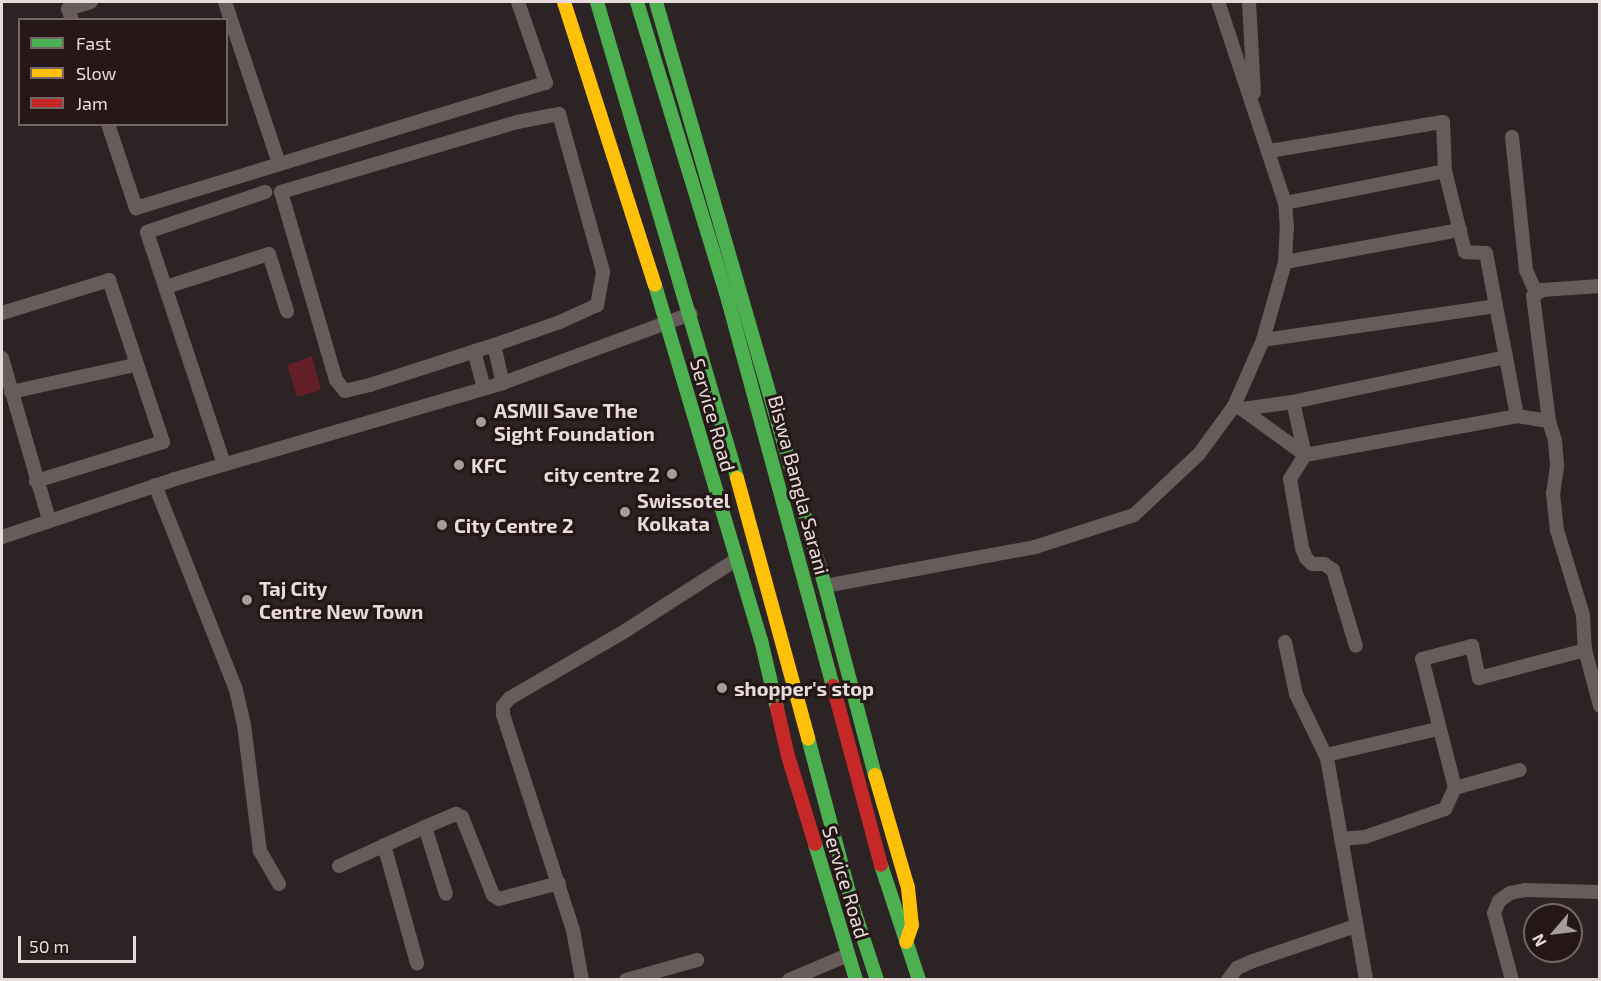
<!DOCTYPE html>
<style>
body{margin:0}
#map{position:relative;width:1601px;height:981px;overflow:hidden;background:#2c2424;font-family:"Exo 2",sans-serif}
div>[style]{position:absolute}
.water>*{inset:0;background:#641e26}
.street>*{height:14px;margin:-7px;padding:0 7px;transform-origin:7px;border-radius:7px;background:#685b5b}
.fast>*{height:14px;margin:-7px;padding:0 7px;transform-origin:7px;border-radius:7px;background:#4caf50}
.slow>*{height:14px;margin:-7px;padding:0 7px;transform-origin:7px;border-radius:7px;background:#ffc107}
.jam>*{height:14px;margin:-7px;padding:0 7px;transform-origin:7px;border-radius:7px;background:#c62828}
.dots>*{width:16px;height:16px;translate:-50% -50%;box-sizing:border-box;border:3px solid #261717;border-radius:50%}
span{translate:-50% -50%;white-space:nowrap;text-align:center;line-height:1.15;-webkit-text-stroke:6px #261717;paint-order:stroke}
.poi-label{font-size:20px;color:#e7dcdb;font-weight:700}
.left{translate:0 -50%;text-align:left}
.right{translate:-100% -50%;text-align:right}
.street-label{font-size:20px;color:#e7dcdb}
.frame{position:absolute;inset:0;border:3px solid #e7dcdb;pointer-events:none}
.legend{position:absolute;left:18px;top:18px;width:210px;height:108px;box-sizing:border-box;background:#261717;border:2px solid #736665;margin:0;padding:8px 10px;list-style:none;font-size:18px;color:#e7dcdb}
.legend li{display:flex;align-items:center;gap:12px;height:30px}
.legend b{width:30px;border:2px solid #736665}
.north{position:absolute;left:1523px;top:903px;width:60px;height:60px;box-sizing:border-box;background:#261717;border:2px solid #736665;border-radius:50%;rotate:242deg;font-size:16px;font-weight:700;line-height:24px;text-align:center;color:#e7dcdb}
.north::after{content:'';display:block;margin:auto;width:21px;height:27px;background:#a69c9b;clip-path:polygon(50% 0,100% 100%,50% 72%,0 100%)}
.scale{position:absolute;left:18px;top:936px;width:118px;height:27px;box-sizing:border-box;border:3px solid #e7dcdb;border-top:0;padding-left:8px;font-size:18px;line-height:21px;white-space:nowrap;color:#e7dcdb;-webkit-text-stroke:4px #261717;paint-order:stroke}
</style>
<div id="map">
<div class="water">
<i style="clip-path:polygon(312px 356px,321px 390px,297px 397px,287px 365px)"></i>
</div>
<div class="street">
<i style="left:225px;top:2px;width:170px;rotate:71.5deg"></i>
<i style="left:1249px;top:2px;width:91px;rotate:86.9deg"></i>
<i style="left:72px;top:20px;width:12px;rotate:-110deg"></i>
<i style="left:68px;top:9px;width:24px;rotate:-17deg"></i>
<i style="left:559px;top:114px;width:164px;rotate:74.4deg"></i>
<i style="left:603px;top:272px;width:34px;rotate:100deg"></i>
<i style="left:597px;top:305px;width:41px;rotate:155.3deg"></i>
<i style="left:560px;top:322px;width:70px;rotate:160.8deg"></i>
<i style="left:494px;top:345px;width:130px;rotate:162.1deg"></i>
<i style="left:370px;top:385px;width:26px;rotate:167deg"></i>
<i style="left:345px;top:391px;width:14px;rotate:-129deg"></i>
<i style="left:336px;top:380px;width:196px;rotate:-106.3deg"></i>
<i style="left:281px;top:192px;width:246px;rotate:-16.5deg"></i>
<i style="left:517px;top:122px;width:43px;rotate:-10.8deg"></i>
<i style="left:108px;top:124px;width:89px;rotate:71.6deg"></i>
<i style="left:136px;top:208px;width:429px;rotate:-17deg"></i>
<i style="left:546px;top:83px;width:86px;rotate:-109.1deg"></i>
<i style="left:1512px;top:137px;width:134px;rotate:84deg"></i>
<i style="left:1526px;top:270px;width:24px;rotate:66deg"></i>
<i style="left:1269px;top:151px;width:176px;rotate:-9.5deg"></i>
<i style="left:1443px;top:122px;width:49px;rotate:87.7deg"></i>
<i style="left:1285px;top:203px;width:163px;rotate:-11.3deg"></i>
<i style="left:1445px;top:171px;width:83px;rotate:76.1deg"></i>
<i style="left:1465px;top:252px;width:21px;rotate:3deg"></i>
<i style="left:1486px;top:253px;width:54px;rotate:79.3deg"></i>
<i style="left:1285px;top:262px;width:178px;rotate:-10.4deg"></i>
<i style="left:166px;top:287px;width:108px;rotate:-17.8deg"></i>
<i style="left:269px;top:254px;width:60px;rotate:72.5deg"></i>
<i style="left:2px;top:313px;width:112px;rotate:-17.1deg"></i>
<i style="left:109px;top:280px;width:171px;rotate:71.6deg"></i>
<i style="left:163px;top:442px;width:133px;rotate:162.9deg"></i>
<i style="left:1263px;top:340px;width:235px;rotate:-8.3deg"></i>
<i style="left:1496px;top:306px;width:52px;rotate:78.9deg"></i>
<i style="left:494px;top:345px;width:39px;rotate:77deg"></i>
<i style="left:474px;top:351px;width:38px;rotate:75deg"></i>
<i style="left:2px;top:358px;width:169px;rotate:73.8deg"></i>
<i style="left:11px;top:392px;width:127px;rotate:-12.3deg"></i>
<i style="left:1293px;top:402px;width:54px;rotate:77.2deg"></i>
<i style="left:1305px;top:455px;width:28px;rotate:122deg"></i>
<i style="left:1290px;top:479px;width:70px;rotate:80.1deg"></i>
<i style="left:1302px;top:548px;width:11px;rotate:68deg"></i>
<i style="left:1306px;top:558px;width:8px;rotate:45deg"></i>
<i style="left:1312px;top:564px;width:12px"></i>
<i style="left:1324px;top:564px;width:11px;rotate:34deg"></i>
<i style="left:1333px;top:570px;width:79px;rotate:73.2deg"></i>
<i style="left:1234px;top:406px;width:9px;rotate:21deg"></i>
<i style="left:1242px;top:409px;width:78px;rotate:36.1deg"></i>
<i style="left:1305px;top:455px;width:216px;rotate:-10.4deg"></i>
<i style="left:1517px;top:416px;width:60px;rotate:-100.6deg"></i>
<i style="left:1506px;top:357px;width:218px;rotate:168.1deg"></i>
<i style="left:1293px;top:402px;width:51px;rotate:172.2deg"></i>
<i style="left:1517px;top:416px;width:32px;rotate:9deg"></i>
<i style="left:1549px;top:421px;width:21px;rotate:73deg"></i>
<i style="left:1555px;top:441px;width:25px;rotate:85deg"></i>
<i style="left:1557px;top:466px;width:27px;rotate:98deg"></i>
<i style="left:1553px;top:493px;width:37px;rotate:84deg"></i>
<i style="left:1557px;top:530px;width:89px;rotate:73deg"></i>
<i style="left:1583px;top:615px;width:35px;rotate:87deg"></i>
<i style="left:1585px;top:650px;width:58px;rotate:75deg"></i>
<i style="left:1549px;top:421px;width:126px;rotate:-97.3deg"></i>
<i style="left:1533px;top:296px;width:11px;rotate:-34deg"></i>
<i style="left:1542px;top:290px;width:58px;rotate:-3.9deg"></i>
<i style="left:224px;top:464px;width:244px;rotate:-108.4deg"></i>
<i style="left:147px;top:232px;width:125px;rotate:-18.7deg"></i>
<i style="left:155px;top:485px;width:220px;rotate:68.4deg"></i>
<i style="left:236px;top:690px;width:36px;rotate:77deg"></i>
<i style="left:244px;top:725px;width:127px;rotate:82.8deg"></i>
<i style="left:260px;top:851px;width:38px;rotate:60deg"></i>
<i style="left:2px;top:537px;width:182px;rotate:-18.5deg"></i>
<i style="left:175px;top:479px;width:342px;rotate:-16.3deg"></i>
<i style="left:503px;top:383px;width:200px;rotate:-20.2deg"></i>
<i style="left:825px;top:586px;width:214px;rotate:-10.5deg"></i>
<i style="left:1035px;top:547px;width:104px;rotate:-17.9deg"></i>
<i style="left:1134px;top:515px;width:89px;rotate:-43.2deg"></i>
<i style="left:1199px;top:454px;width:59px;rotate:-53.9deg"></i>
<i style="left:1234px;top:406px;width:72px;rotate:-66.3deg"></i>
<i style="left:1263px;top:340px;width:81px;rotate:-74.2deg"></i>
<i style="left:1285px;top:262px;width:33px;rotate:-87deg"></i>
<i style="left:1287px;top:229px;width:26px;rotate:-94deg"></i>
<i style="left:1285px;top:203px;width:212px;rotate:-108.4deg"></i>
<i style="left:1285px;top:642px;width:53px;rotate:78.1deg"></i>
<i style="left:1296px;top:694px;width:71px;rotate:64.2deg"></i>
<i style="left:1327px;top:758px;width:225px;rotate:80deg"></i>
<i style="left:1326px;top:755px;width:115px;rotate:-13.1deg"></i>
<i style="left:1455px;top:788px;width:133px;rotate:-104.3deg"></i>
<i style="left:1422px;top:659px;width:52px;rotate:-14.6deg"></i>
<i style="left:1472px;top:646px;width:33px;rotate:78deg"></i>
<i style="left:1479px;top:678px;width:110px;rotate:-14.8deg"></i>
<i style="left:425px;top:827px;width:34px;rotate:-23deg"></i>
<i style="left:456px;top:814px;width:7px;rotate:27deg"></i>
<i style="left:462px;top:817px;width:84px;rotate:68.3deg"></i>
<i style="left:493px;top:895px;width:7px;rotate:34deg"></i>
<i style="left:499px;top:899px;width:62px;rotate:-14.9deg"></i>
<i style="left:1341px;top:839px;width:24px;rotate:-5deg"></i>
<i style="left:1365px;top:837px;width:85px;rotate:-19.3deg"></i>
<i style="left:1445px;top:809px;width:23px;rotate:-65deg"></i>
<i style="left:1455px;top:788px;width:67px;rotate:-15.5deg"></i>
<i style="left:384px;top:845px;width:123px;rotate:74.4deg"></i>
<i style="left:339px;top:866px;width:94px;rotate:-24.4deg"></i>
<i style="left:425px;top:827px;width:70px;rotate:72.6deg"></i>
<i style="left:582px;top:980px;width:51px;rotate:-100.2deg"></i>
<i style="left:573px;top:930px;width:226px;rotate:-108deg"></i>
<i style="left:503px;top:715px;width:9px;rotate:-90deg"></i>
<i style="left:503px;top:706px;width:11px;rotate:-49deg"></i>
<i style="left:510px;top:698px;width:133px;rotate:-30.2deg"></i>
<i style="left:625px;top:631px;width:133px;rotate:-32.7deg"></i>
<i style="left:626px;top:980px;width:74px;rotate:-15.7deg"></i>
<i style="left:789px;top:980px;width:64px;rotate:-23deg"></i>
<i style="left:1228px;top:980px;width:15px;rotate:-53deg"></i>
<i style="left:1237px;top:968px;width:17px;rotate:-24deg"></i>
<i style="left:1253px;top:961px;width:108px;rotate:-18.9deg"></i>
<i style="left:1512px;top:980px;width:69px;rotate:-105deg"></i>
<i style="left:1494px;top:913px;width:13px;rotate:-67deg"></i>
<i style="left:1499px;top:901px;width:14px;rotate:-36deg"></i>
<i style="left:1510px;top:893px;width:15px;rotate:-11deg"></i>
<i style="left:1525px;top:890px;width:75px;rotate:1.5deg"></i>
</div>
<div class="fast">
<i style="left:597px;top:2px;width:496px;rotate:73.6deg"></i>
<i style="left:637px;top:2px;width:312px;rotate:73deg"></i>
<i style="left:728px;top:300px;width:400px;rotate:74.8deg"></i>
<i style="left:656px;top:2px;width:608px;rotate:73.86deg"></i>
<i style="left:825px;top:586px;width:196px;rotate:75.2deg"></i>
<i style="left:655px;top:285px;width:370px;rotate:73.4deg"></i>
<i style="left:761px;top:640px;width:70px;rotate:76.8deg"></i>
<i style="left:808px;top:738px;width:175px;rotate:75.1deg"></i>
<i style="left:853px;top:907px;width:77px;rotate:71.8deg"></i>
<i style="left:815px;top:844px;width:142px;rotate:73.2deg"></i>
<i style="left:881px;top:865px;width:121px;rotate:71.7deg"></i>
</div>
<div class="slow">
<i style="left:564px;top:2px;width:297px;rotate:72.2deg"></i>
<i style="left:737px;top:478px;width:270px;rotate:74.7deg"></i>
<i style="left:875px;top:775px;width:118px;rotate:73.7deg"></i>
<i style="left:908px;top:888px;width:37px;rotate:84deg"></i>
<i style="left:912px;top:925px;width:18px;rotate:109deg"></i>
</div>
<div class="jam">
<i style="left:833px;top:686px;width:185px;rotate:75deg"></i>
<i style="left:777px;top:708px;width:49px;rotate:77.1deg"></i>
<i style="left:788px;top:756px;width:92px;rotate:72.9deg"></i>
</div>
<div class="dots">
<i style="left:481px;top:422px;background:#a69c9b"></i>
<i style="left:459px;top:465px;background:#a69c9b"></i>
<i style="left:672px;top:474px;background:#a69c9b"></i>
<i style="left:625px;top:512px;background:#a69c9b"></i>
<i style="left:442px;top:525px;background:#a69c9b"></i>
<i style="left:247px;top:600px;background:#a69c9b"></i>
<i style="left:722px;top:688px;background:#a69c9b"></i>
</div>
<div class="poi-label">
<span class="left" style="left:494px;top:422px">ASMII Save The<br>Sight Foundation</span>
<span class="left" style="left:471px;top:465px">KFC</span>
<span class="right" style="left:660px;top:474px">city centre 2</span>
<span class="left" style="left:637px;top:512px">Swissotel<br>Kolkata</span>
<span class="left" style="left:454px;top:525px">City Centre 2</span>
<span class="left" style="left:259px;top:600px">Taj City<br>Centre New Town</span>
<span class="left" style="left:734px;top:688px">shopper's stop</span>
</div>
<div class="street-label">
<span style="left:713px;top:415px;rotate:74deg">Service Road</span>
<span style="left:799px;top:485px;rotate:75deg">Biswa Bangla Sarani</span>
<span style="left:846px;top:882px;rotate:73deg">Service Road</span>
</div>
<div class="frame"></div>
<ul class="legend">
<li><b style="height:8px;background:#4caf50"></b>Fast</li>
<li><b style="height:8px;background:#ffc107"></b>Slow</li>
<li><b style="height:8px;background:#c62828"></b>Jam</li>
</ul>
<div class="north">N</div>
<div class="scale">50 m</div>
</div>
